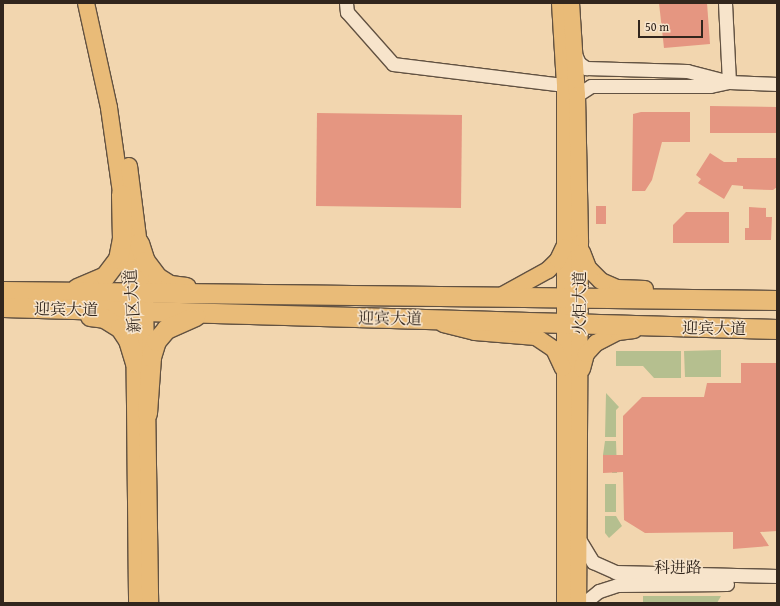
<!DOCTYPE html>
<meta charset="utf-8">
<style>
body{margin:0}
#map{position:relative;width:780px;height:606px;overflow:hidden;background:#f2d6af;font-family:"Gentium Book Plus","Noto Serif SC",serif}
div>[style]{position:absolute}
.green>*{inset:0;background:#b5bf8f}
.building>*{inset:0;background:#e59681}
.roads{filter:drop-shadow(1px 0 #625242) drop-shadow(-1px 0 #625242) drop-shadow(0 1px #625242) drop-shadow(0 -1px #625242)}
.minor>*{height:13px;margin:-6.5px;padding:0 6.5px;transform-origin:6.5px;border-radius:6.5px;background:#f7e4cb}
.major>*{height:16px;margin:-8px;padding:0 8px;transform-origin:8px;border-radius:8px;background:#e9bb78}
.highway>*{height:19px;margin:-9.5px;padding:0 9.5px;transform-origin:9.5px;border-radius:9.5px;background:#e9bb78}
span{translate:-50% -50%;white-space:nowrap;text-align:center;line-height:1.15;-webkit-text-stroke:3px #f7e4cb;paint-order:stroke}
.street-label{font-size:16px;color:#32261d}
.frame{position:absolute;inset:0;border:4px solid #32261d;pointer-events:none}
.scale{position:absolute;left:638px;top:20px;width:65px;height:18px;box-sizing:border-box;border:2px solid #32261d;border-top:0;padding-left:5px;font-size:12px;line-height:14px;white-space:nowrap;color:#32261d;-webkit-text-stroke:3px #f7e4cb;paint-order:stroke}
</style>
<div id="map">
<div class="green">
<i style="clip-path:polygon(721px 350px,721px 377px,685px 377px,684px 351px)"></i>
<i style="clip-path:polygon(616px 351px,681px 351px,681px 378px,654px 378px,643px 366px,616px 366px)"></i>
<i style="clip-path:polygon(606px 393px,619px 407px,616px 410px,616px 437px,605px 437px)"></i>
<i style="clip-path:polygon(605px 441px,616px 441px,617px 473px,612px 473px,612px 455px,603px 455px)"></i>
<i style="clip-path:polygon(605px 484px,616px 484px,616px 512px,605px 512px)"></i>
<i style="clip-path:polygon(605px 516px,616px 516px,622px 526px,609px 538px,605px 533px)"></i>
<i style="clip-path:polygon(643px 596px,721px 596px,717px 603px,643px 603px)"></i>
</div>
<div class="building">
<i style="clip-path:polygon(659px 3px,707px 3px,710px 44px,664px 48px)"></i>
<i style="clip-path:polygon(710px 106px,777px 107px,777px 133px,710px 133px)"></i>
<i style="clip-path:polygon(641px 112px,690px 112px,690px 142px,662px 142px,652px 180px,645px 191px,632px 191px,633px 114px)"></i>
<i style="clip-path:polygon(317px 113px,462px 115px,461px 208px,316px 206px)"></i>
<i style="clip-path:polygon(710px 153px,724px 162px,737px 162px,737px 158px,777px 158px,777px 187px,773px 190px,743px 189px,743px 186px,732px 185px,724px 199px,698px 183px,701px 179px,696px 175px)"></i>
<i style="clip-path:polygon(596px 206px,606px 206px,606px 224px,596px 224px)"></i>
<i style="clip-path:polygon(749px 207px,766px 208px,766px 217px,772px 217px,771px 240px,745px 240px,745px 228px,749px 228px)"></i>
<i style="clip-path:polygon(686px 212px,729px 212px,729px 243px,673px 243px,673px 225px)"></i>
<i style="clip-path:polygon(741px 363px,776px 363px,777px 531px,760px 532px,769px 546px,733px 549px,733px 532px,645px 533px,624px 520px,623px 472px,603px 473px,603px 455px,623px 455px,623px 416px,642px 397px,704px 397px,707px 383px,741px 383px)"></i>
</div>
<div class="roads">
<div class="minor">
<i style="left:346px;top:3px;width:9px;rotate:84deg"></i>
<i style="left:347px;top:12px;width:69px;rotate:48.5deg"></i>
<i style="left:393px;top:64px;width:173px;rotate:7deg"></i>
<i style="left:725px;top:3px;width:79px;rotate:87.1deg"></i>
<i style="left:729px;top:82px;width:48px;rotate:2.4deg"></i>
<i style="left:574px;top:52px;width:12px;rotate:66deg"></i>
<i style="left:579px;top:63px;width:9px;rotate:36deg"></i>
<i style="left:586px;top:68px;width:101px;rotate:1.7deg"></i>
<i style="left:687px;top:71px;width:43px;rotate:14.7deg"></i>
<i style="left:729px;top:82px;width:19px;rotate:168deg"></i>
<i style="left:710px;top:86px;width:119px;rotate:180deg"></i>
<i style="left:591px;top:86px;width:17px;rotate:147deg"></i>
<i style="left:579px;top:539px;width:27px;rotate:59deg"></i>
<i style="left:593px;top:562px;width:24px;rotate:24deg"></i>
<i style="left:615px;top:572px;width:162px;rotate:1.4deg"></i>
<i style="left:584px;top:603px;width:19px;rotate:-39deg"></i>
<i style="left:599px;top:591px;width:19px;rotate:-18deg"></i>
<i style="left:617px;top:585px;width:110px;rotate:-0.5deg"></i>
</div>
<div class="major">
<i style="left:86px;top:3px;width:107px;rotate:77.6deg"></i>
<i style="left:109px;top:108px;width:99px;rotate:81.9deg"></i>
<i style="left:560px;top:3px;width:82px;rotate:86.5deg"></i>
<i style="left:565px;top:85px;width:518px;rotate:90deg"></i>
<i style="left:571px;top:3px;width:92px;rotate:86.3deg"></i>
<i style="left:577px;top:95px;width:148px;rotate:88.8deg"></i>
<i style="left:580px;top:243px;width:360px;rotate:90.3deg"></i>
<i style="left:129px;top:166px;width:128px;rotate:82.8deg"></i>
<i style="left:145px;top:293px;width:70px;rotate:89.2deg"></i>
<i style="left:126px;top:233px;width:77px;rotate:84.1deg"></i>
<i style="left:134px;top:310px;width:293px;rotate:89.4deg"></i>
<i style="left:582px;top:252px;width:17px;rotate:69deg"></i>
<i style="left:588px;top:268px;width:18px;rotate:45deg"></i>
<i style="left:601px;top:281px;width:17px;rotate:24deg"></i>
<i style="left:617px;top:288px;width:28px;rotate:2deg"></i>
<i style="left:499px;top:297px;width:56px;rotate:-28.9deg"></i>
<i style="left:548px;top:270px;width:14px;rotate:-45deg"></i>
<i style="left:558px;top:260px;width:14px;rotate:-65deg"></i>
<i style="left:443px;top:324px;width:33px;rotate:14deg"></i>
<i style="left:475px;top:332px;width:61px;rotate:4.7deg"></i>
<i style="left:536px;top:337px;width:22px;rotate:34deg"></i>
<i style="left:554px;top:349px;width:21px;rotate:65deg"></i>
<i style="left:582px;top:369px;width:16px;rotate:-75deg"></i>
<i style="left:586px;top:354px;width:15px;rotate:-48deg"></i>
<i style="left:596px;top:343px;width:25px;rotate:-27deg"></i>
<i style="left:618px;top:332px;width:16px;rotate:-7deg"></i>
<i style="left:147px;top:401px;width:202px;rotate:89.1deg"></i>
</div>
<div class="highway">
<i style="left:139px;top:243px;width:19px;rotate:72deg"></i>
<i style="left:145px;top:261px;width:20px;rotate:53deg"></i>
<i style="left:157px;top:277px;width:15px;rotate:32deg"></i>
<i style="left:170px;top:285px;width:16px;rotate:7deg"></i>
<i style="left:77px;top:288px;width:30px;rotate:-23deg"></i>
<i style="left:105px;top:276px;width:21px;rotate:-53deg"></i>
<i style="left:118px;top:259px;width:20px;rotate:-79deg"></i>
<i style="left:122px;top:239px;width:45px;rotate:-91.3deg"></i>
<i style="left:3px;top:291px;width:774px;rotate:0.67deg"></i>
<i style="left:3px;top:307px;width:774px;rotate:1.63deg"></i>
<i style="left:90px;top:316px;width:14px;rotate:8deg"></i>
<i style="left:104px;top:318px;width:19px;rotate:32deg"></i>
<i style="left:120px;top:328px;width:14px;rotate:56deg"></i>
<i style="left:128px;top:340px;width:24px;rotate:73deg"></i>
<i style="left:147px;top:413px;width:56px;rotate:-85.9deg"></i>
<i style="left:151px;top:357px;width:17px;rotate:-73deg"></i>
<i style="left:156px;top:341px;width:16px;rotate:-50deg"></i>
<i style="left:166px;top:329px;width:32px;rotate:-24deg"></i>
</div>
</div>
<div class="street-label">
<span style="left:132px;top:301px;rotate:-94deg">新区大道</span>
<span style="left:579px;top:303px;rotate:-90deg">火炬大道</span>
<span style="left:66px;top:309px;rotate:1deg">迎宾大道</span>
<span style="left:390px;top:318px;rotate:1deg">迎宾大道</span>
<span style="left:714px;top:328px;rotate:1deg">迎宾大道</span>
<span style="left:678px;top:567px">科进路</span>
</div>
<div class="frame"></div>
<div class="scale">50 m</div>
</div>
